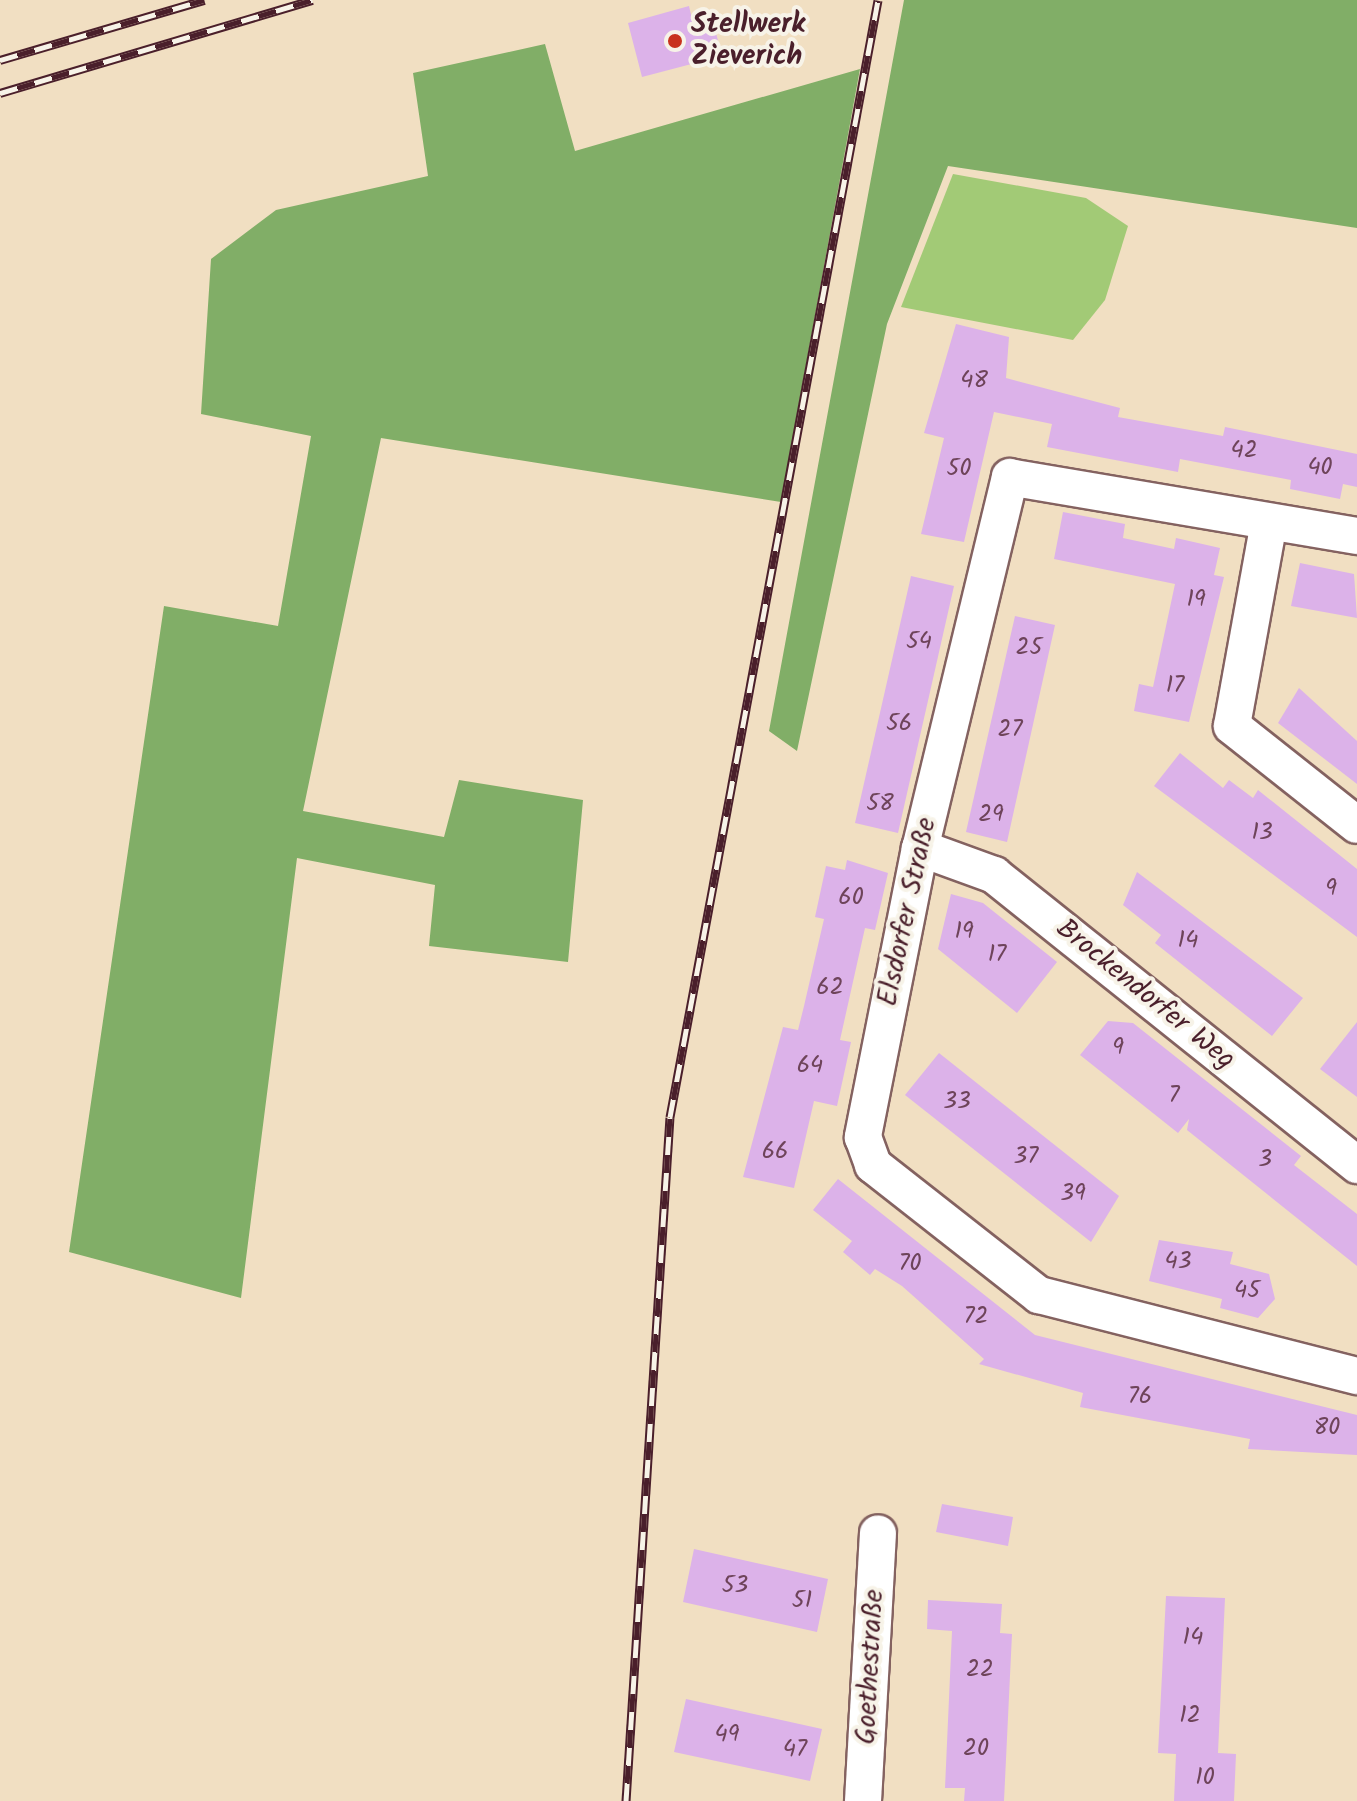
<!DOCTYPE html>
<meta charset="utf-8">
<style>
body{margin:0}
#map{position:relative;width:1357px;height:1801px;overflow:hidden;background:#f1dfc2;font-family:Kalam,sans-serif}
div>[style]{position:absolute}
.green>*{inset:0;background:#a2ca76}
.forest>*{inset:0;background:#81ae67}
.building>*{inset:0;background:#dcb2e9}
.roads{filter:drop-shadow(2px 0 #846260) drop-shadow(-2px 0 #846260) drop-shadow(0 2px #846260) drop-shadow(0 -2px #846260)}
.minor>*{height:36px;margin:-18px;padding:0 18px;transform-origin:18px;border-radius:18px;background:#fff}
.rail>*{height:9px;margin-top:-4.5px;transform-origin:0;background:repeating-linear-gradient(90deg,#f7f3e8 0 18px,#4a1f2b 0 36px);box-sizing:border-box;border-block:2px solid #4a1f2b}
.dots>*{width:22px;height:22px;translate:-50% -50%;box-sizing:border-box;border:4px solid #f7f3e8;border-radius:50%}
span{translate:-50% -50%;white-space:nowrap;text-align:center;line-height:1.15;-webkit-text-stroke:8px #f7f3e8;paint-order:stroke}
.number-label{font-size:24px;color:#6e445a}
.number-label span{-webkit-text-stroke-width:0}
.poi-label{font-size:28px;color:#4a1f2b;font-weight:700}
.left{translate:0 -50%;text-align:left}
.street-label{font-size:28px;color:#4a1f2b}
</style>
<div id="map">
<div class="green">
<i style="clip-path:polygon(953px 174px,1086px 198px,1128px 226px,1105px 300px,1073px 340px,901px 307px)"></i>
</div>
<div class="forest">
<i style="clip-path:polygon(904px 0,1357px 0,1357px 228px,948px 166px,887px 324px,797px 751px,769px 731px)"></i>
<i style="clip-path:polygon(545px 44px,575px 151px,860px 69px,781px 502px,381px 438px,303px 811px,444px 837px,459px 780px,583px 800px,568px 962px,429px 946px,435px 885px,297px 858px,241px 1298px,69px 1252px,164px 606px,278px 626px,311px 436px,201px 414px,211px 259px,276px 210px,428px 176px,413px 73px)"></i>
</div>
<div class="building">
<i style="clip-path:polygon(689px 6px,692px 19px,711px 14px,722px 56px,642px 77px,628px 23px)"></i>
<i style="clip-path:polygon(956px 324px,1009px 337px,1006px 378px,1120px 408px,1118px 417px,1223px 436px,1225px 427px,1357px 454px,1357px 487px,1343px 484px,1340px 499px,1290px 489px,1291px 480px,1180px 459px,1178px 472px,1047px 447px,1052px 424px,994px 412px,964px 542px,921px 534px,944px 438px,924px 433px)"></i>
<i style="clip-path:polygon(1063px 512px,1125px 524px,1123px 538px,1174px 549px,1176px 538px,1220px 548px,1214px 575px,1224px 577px,1189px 722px,1134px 711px,1139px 684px,1153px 687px,1175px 584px,1054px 559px)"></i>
<i style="clip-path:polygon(1300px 563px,1354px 574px,1357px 618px,1291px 606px)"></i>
<i style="clip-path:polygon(911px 576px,954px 586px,898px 833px,855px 823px)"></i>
<i style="clip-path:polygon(1015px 616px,1055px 625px,1007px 842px,966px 832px)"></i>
<i style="clip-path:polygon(1299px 688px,1357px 741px,1357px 784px,1278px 723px)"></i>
<i style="clip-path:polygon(1180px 753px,1223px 788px,1229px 780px,1253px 798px,1258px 790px,1357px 869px,1357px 937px,1154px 786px)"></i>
<i style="clip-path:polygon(847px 860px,888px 873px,875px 930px,865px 928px,840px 1040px,851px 1042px,837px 1106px,814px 1101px,794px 1188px,743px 1177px,783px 1027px,798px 1030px,804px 1006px,824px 919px,815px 917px,826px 866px,845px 870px)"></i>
<i style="clip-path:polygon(1137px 872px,1303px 998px,1272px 1036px,1155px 943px,1161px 935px,1123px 905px)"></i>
<i style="clip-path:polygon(951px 894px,983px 903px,1057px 962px,1017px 1013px,938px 949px)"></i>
<i style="clip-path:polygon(1108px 1021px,1133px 1023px,1301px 1156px,1294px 1165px,1357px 1214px,1357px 1266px,1187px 1130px,1189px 1119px,1178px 1133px,1080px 1055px)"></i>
<i style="clip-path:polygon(1357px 1022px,1357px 1097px,1320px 1069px)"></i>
<i style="clip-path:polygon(939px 1053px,1119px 1196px,1091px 1242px,905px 1095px)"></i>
<i style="clip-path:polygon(838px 1179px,1035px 1335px,1357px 1415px,1357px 1455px,1248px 1449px,1250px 1439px,1080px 1407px,1083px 1393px,979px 1364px,984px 1359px,902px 1286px,875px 1269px,870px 1275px,843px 1252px,852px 1241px,813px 1210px)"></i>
<i style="clip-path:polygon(1159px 1240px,1233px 1252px,1230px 1264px,1269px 1274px,1275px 1299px,1258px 1318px,1220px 1308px,1222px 1299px,1149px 1281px)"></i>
<i style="clip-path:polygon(942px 1504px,1013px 1517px,1008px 1546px,936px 1532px)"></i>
<i style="clip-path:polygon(694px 1549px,828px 1579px,817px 1632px,683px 1602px)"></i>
<i style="clip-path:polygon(1166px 1596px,1225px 1598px,1218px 1753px,1236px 1754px,1234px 1801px,1174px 1801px,1176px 1754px,1158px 1753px)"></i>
<i style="clip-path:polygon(928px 1600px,1002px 1604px,1000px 1633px,1012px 1634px,1004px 1801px,964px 1801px,965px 1788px,945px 1788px,952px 1631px,927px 1629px)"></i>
<i style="clip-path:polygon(686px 1699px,822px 1729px,810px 1781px,674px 1752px)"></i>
</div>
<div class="roads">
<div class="minor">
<i style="left:1269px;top:522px;width:207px;rotate:100.3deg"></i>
<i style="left:1232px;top:726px;width:159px;rotate:38.4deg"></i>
<i style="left:1357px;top:536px;width:352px;rotate:-170.4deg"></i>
<i style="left:1010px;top:477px;width:382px;rotate:103.6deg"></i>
<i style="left:920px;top:848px;width:295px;rotate:101.2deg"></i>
<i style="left:863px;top:1137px;width:30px;rotate:70deg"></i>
<i style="left:873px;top:1165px;width:211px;rotate:38.1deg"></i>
<i style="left:1039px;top:1295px;width:328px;rotate:14.3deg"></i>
<i style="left:920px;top:848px;width:79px;rotate:20deg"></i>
<i style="left:994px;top:875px;width:465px;rotate:38.6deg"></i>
<i style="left:863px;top:1801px;width:268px;rotate:-86.8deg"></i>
</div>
</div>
<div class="rail">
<i style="left:0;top:60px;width:213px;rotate:-16.4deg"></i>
<i style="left:0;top:93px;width:326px;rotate:-16.6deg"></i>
<i style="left:626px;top:1801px;width:685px;rotate:-86.32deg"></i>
<i style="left:670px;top:1117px;width:1136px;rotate:-79.45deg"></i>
</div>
<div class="dots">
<i style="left:675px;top:41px;background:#c8321e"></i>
</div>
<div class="number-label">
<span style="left:974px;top:381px">48</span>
<span style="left:1244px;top:451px">42</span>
<span style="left:1320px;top:468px">40</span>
<span style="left:959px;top:469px">50</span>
<span style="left:1196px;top:600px">19</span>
<span style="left:919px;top:642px">54</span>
<span style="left:1029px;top:648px">25</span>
<span style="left:1175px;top:686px">17</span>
<span style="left:899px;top:724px">56</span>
<span style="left:1010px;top:730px">27</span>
<span style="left:880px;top:804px">58</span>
<span style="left:991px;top:815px">29</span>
<span style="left:1262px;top:833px">13</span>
<span style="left:1331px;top:889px">9</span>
<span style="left:851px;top:898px">60</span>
<span style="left:964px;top:932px">19</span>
<span style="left:1188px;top:941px">14</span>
<span style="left:997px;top:955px">17</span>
<span style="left:830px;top:988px">62</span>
<span style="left:1118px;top:1048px">9</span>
<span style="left:810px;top:1066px">64</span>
<span style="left:1174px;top:1096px">7</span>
<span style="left:957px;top:1102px">33</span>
<span style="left:775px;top:1152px">66</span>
<span style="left:1026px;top:1157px">37</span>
<span style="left:1265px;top:1160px">3</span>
<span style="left:1073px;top:1194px">39</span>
<span style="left:1178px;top:1262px">43</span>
<span style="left:910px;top:1264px">70</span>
<span style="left:1247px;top:1291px">45</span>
<span style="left:976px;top:1317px">72</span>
<span style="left:1140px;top:1397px">76</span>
<span style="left:1327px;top:1428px">80</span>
<span style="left:735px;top:1586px">53</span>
<span style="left:802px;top:1601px">51</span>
<span style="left:1193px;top:1638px">14</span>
<span style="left:980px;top:1670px">22</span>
<span style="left:1190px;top:1716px">12</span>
<span style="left:727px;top:1735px">49</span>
<span style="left:976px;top:1749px">20</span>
<span style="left:795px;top:1750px">47</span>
<span style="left:1205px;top:1778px">10</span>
</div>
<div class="poi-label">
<span class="left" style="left:691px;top:41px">Stellwerk<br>Zieverich</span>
</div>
<div class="street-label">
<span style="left:908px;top:912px;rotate:-78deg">Elsdorfer Straße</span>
<span style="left:1145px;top:995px;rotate:39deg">Brockendorfer Weg</span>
<span style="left:871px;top:1667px;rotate:-87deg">Goethestraße</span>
</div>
</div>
